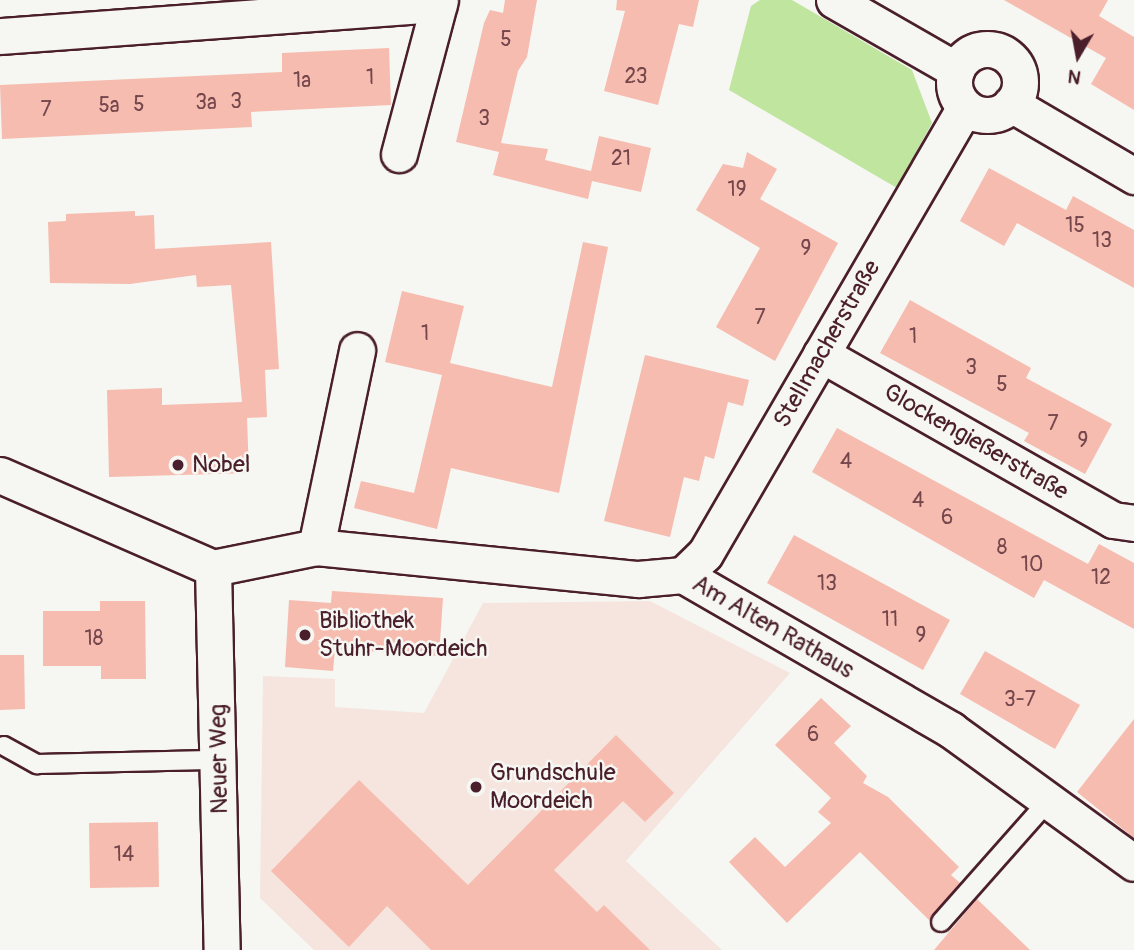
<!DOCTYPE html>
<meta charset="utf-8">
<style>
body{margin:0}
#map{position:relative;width:1134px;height:950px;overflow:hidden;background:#f6f6f2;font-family:Pangolin,sans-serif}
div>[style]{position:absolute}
.built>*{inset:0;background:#f6e5de}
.green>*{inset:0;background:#c0e59f}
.building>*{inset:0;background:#f6bcaf}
.roads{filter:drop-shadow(2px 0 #4a1f2b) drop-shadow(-2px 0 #4a1f2b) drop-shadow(0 2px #4a1f2b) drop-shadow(0 -2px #4a1f2b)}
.service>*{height:18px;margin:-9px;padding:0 9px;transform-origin:9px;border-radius:9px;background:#f6f6f2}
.minor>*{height:35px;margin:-17.5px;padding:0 17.5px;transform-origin:17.5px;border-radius:17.5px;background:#f6f6f2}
.minor>.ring{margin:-17.5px;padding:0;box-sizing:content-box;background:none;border:35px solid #f6f6f2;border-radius:50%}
.dots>*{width:19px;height:19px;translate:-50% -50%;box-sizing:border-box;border:4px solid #f6f6f2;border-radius:50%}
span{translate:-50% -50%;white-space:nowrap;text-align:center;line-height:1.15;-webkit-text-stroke:5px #f6f6f2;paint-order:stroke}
.number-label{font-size:21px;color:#75464c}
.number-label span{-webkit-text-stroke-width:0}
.street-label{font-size:24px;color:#4a1f2b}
.poi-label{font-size:24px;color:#4a1f2b}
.left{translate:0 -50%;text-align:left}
.north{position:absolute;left:1043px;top:21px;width:70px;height:70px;-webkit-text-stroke:5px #f6f6f2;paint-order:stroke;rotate:190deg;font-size:19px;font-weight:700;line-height:28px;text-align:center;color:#4a1f2b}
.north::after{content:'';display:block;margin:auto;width:24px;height:32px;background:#4a1f2b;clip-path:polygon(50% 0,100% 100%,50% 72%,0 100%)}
</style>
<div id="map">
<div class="built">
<i style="clip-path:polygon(650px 601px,790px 673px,626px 861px,722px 950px,314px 950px,260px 898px,263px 676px,335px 679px,335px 707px,424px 713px,483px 603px)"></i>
</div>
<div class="green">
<i style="clip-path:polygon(760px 0,792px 0,912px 70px,932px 123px,897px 188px,729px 90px,751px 6px)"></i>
</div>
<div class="building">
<i style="clip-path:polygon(505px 0,537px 0,527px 57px,518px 71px,501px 143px,548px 149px,545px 160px,591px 171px,599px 136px,651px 148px,641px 192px,592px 181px,588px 199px,493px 175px,499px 152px,456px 142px,484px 23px,490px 10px,503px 13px)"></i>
<i style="clip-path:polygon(617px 0,699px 0,693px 27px,679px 24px,658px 105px,604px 91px,625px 11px,616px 10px)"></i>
<i style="clip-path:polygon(1004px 0,1108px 0,1099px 16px,1134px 37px,1134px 110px,1091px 84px,1106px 58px)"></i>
<i style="clip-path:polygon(389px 48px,391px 105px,251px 112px,252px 127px,2px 139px,0 85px,282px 72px,282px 53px)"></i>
<i style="clip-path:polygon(747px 152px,777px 169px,760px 199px,838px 243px,775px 361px,716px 327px,760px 248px,696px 210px,723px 164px,743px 168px)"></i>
<i style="clip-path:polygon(989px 168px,1066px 210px,1073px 196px,1134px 230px,1134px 288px,1017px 223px,1004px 246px,960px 221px)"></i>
<i style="clip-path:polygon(135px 211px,135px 216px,154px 215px,155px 249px,271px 242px,279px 369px,265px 370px,267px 417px,247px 418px,249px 473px,109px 477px,107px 390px,162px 388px,162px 405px,242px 402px,231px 285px,197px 287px,196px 275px,130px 284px,50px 283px,48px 222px,66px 221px,66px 214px)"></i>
<i style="clip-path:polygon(583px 242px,608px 247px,559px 493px,451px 468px,437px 529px,354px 508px,361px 481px,414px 493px,442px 375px,385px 362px,402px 291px,464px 306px,450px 363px,552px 387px)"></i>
<i style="clip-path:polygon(910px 300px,1031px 368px,1026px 378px,1112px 424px,1085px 474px,1024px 441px,1029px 433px,880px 353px)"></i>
<i style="clip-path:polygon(645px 355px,749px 380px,743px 406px,728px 402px,714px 459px,705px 456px,699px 481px,684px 477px,670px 537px,604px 521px)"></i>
<i style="clip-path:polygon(837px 428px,1088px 564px,1099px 544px,1134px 563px,1134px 629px,1044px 580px,1034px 598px,812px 472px)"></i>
<i style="clip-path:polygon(794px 535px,950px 620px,923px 670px,767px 583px)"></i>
<i style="clip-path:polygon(332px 591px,443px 598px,439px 656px,335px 649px,333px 671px,285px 667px,289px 600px,331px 603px)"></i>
<i style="clip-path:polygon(100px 601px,145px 601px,146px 679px,101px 679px,101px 666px,43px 666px,43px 611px,100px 611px)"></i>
<i style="clip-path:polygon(985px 651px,1080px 705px,1055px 749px,960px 694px)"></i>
<i style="clip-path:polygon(0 655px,24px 655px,25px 709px,0 710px)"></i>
<i style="clip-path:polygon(821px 698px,851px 726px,834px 743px,867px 776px,863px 783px,888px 797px,959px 867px,951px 875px,960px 883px,930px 921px,860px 852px,787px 923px,729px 862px,755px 837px,785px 867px,831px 823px,818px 812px,831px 798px,775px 745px)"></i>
<i style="clip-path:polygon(1134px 719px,1134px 838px,1077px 792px)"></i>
<i style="clip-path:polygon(616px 735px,674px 793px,645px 822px,623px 801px,554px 870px,597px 912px,604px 905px,650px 950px,431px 950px,387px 906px,349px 947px,271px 871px,359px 780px,468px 885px)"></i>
<i style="clip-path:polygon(158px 822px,159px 887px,90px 888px,89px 823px)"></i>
<i style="clip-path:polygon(977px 899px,1030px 950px,934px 950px)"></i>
</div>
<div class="roads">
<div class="service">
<i style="left:4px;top:746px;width:38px;rotate:29deg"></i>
<i style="left:37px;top:764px;width:183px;rotate:-1.3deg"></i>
<i style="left:941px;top:922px;width:164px;rotate:-48.5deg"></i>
</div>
<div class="minor">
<i style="left:834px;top:0;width:141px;rotate:29.8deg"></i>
<i style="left:0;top:36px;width:440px;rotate:-4.2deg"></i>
<i class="ring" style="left:954px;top:49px;width:31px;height:31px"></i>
<i style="left:1011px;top:104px;width:143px;rotate:30.3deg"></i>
<i style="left:399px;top:154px;width:159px;rotate:-75.1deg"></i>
<i style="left:821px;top:354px;width:336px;rotate:29.6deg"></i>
<i style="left:1113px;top:520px;width:21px;rotate:8deg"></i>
<i style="left:0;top:475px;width:232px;rotate:23.6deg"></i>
<i style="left:213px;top:568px;width:105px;rotate:-11.5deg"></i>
<i style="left:316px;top:547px;width:324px;rotate:5.7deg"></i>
<i style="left:638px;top:579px;width:45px;rotate:-5.1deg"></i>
<i style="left:683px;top:575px;width:310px;rotate:30deg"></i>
<i style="left:951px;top:730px;width:226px;rotate:36deg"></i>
<i style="left:316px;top:547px;width:201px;rotate:-78.2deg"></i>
<i style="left:213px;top:568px;width:382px;rotate:88.7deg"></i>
<i style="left:683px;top:575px;width:30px;rotate:-44deg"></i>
<i style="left:705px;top:554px;width:517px;rotate:-59.82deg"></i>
</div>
</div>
<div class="dots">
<i style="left:178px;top:465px;background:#4a1f2b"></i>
<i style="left:305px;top:635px;background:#4a1f2b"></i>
<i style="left:476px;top:787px;background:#4a1f2b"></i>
</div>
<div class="number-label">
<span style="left:506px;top:40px">5</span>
<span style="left:636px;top:77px">23</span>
<span style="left:370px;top:78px">1</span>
<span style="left:302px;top:81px">1a</span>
<span style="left:236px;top:102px">3</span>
<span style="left:206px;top:103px">3a</span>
<span style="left:139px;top:105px">5</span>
<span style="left:109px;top:106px">5a</span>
<span style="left:46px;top:110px">7</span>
<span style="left:484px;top:119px">3</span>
<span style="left:621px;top:159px">21</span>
<span style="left:737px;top:190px">19</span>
<span style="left:1075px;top:226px">15</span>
<span style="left:1102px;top:241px">13</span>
<span style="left:806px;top:249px">9</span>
<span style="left:760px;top:318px">7</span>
<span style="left:425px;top:334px">1</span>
<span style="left:913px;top:337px">1</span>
<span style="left:971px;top:368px">3</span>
<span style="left:1002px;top:385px">5</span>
<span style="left:1053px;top:424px">7</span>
<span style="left:1083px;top:441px">9</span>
<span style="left:846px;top:462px">4</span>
<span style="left:918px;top:501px">4</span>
<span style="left:947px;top:518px">6</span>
<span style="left:1002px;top:548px">8</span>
<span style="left:1032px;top:565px">10</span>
<span style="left:1101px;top:578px">12</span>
<span style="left:827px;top:584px">13</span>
<span style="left:890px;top:620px">11</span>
<span style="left:921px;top:636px">9</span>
<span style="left:94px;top:639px">18</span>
<span style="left:1020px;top:700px">3-7</span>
<span style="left:813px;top:735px">6</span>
<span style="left:124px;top:855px">14</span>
</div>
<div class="street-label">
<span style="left:827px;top:344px;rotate:-60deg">Stellmacherstraße</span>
<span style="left:976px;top:442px;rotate:30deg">Glockengießerstraße</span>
<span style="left:773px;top:627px;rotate:30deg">Am Alten Rathaus</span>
<span style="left:219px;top:759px;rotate:-91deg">Neuer Weg</span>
</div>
<div class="poi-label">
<span class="left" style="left:192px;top:465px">Nobel</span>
<span class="left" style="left:319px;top:635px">Bibliothek<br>Stuhr-Moordeich</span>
<span class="left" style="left:490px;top:787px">Grundschule<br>Moordeich</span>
</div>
<div class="north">N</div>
</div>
